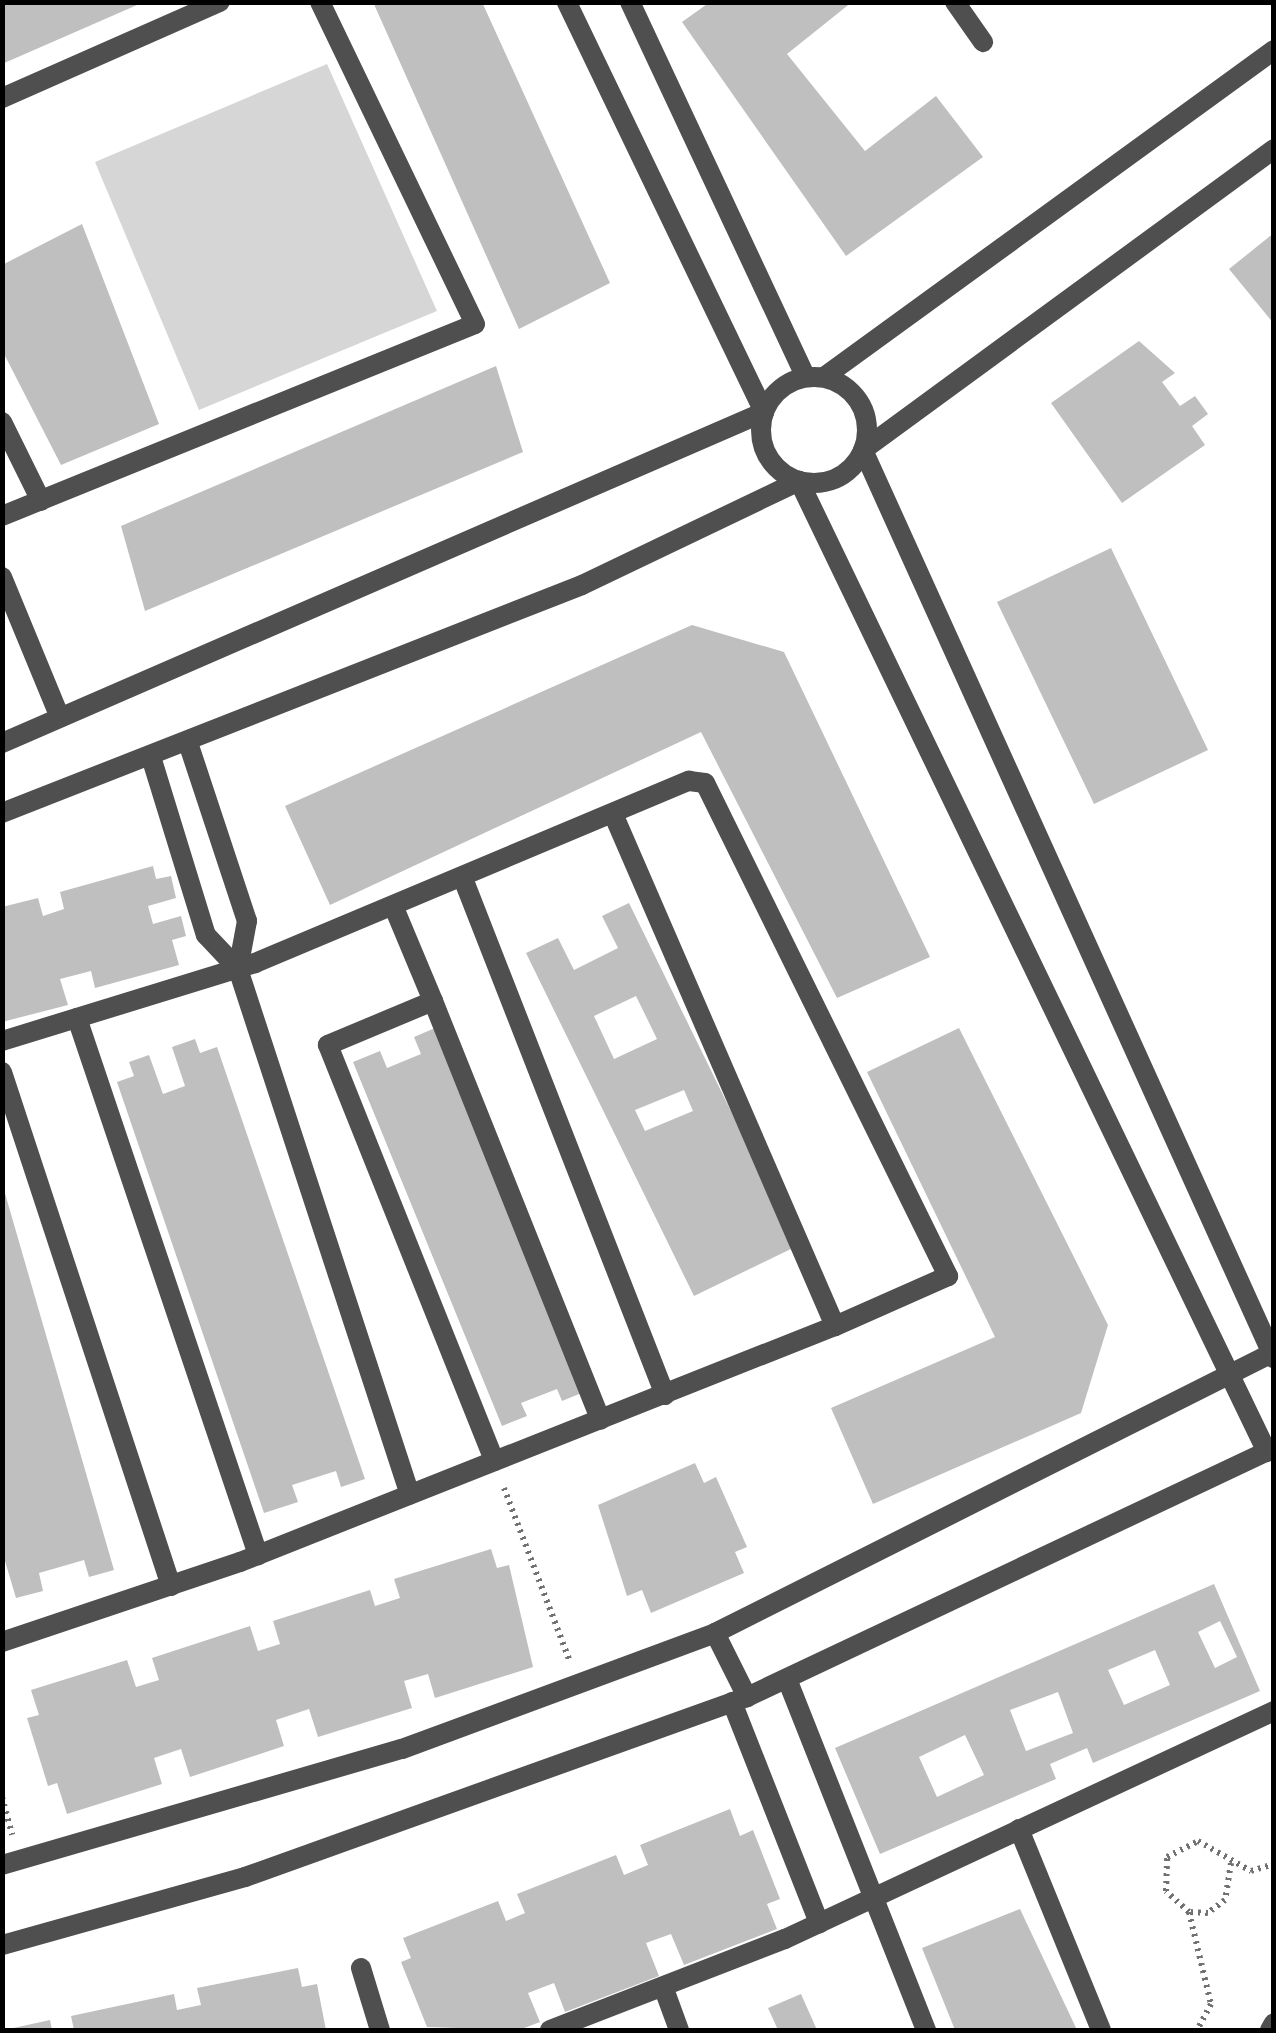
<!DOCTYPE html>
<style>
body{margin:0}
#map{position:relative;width:1276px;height:2033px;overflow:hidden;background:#fff;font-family:"Fira Sans",sans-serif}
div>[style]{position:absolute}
.green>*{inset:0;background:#d6d6d6}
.building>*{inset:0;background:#bfbfbf}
.path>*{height:6px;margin-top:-3px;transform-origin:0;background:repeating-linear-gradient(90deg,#717171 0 2.5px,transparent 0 7.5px)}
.service>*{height:20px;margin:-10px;padding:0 10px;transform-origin:10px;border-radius:10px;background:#4f4f4f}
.minor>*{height:20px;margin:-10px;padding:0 10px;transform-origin:10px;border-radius:10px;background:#4f4f4f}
.tertiary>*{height:20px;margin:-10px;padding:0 10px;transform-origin:10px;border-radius:10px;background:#4f4f4f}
.tertiary>.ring{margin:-10px;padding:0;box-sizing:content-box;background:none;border:20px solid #4f4f4f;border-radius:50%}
span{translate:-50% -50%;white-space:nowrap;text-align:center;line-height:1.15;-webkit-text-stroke:10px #fff;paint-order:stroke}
.frame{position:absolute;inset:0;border:5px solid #000;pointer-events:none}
</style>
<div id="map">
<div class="green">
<i style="clip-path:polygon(327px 64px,437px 311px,199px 410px,95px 162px)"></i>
</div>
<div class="building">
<i style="clip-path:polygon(2px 2px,144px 2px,2px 64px)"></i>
<i style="clip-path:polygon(373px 2px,482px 2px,610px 283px,519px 329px)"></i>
<i style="clip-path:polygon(710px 2px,852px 2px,787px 54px,865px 151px,936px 96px,983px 157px,846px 256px,682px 22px)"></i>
<i style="clip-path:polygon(82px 224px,159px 424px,61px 465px,2px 350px,2px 265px)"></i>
<i style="clip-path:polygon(1274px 233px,1274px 324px,1229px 269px)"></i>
<i style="clip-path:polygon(1139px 341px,1175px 373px,1162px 382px,1180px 406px,1195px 396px,1208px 414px,1192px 426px,1205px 445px,1122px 503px,1051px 403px)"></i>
<i style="clip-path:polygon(496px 366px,523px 452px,145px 611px,121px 526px)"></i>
<i style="clip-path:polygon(1111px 548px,1208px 750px,1094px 804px,997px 602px)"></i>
<i style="clip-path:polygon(692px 625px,784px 652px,930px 957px,837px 998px,701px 732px,330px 905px,285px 806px)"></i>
<i style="clip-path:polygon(153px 866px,156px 879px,171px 876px,176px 898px,148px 906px,153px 924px,181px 916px,186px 936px,172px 940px,179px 965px,95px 988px,91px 971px,60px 979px,68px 1005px,2px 1022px,2px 907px,38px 898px,43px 916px,64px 909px,60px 892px)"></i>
<i style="clip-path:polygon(evenodd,629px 903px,797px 1246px,694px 1296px,526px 953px,558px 938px,574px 970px,618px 948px,602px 916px,629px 903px,636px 996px,657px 1039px,614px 1059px,594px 1016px,636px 996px,629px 903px,684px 1090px,693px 1111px,645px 1131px,635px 1110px,684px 1090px)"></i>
<i style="clip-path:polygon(435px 1028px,584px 1392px,562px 1401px,557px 1389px,521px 1403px,527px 1416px,502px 1426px,353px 1062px,380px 1051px,387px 1068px,421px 1054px,414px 1037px)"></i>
<i style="clip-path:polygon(959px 1028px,1108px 1325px,1081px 1413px,873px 1504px,831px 1408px,995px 1337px,867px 1072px)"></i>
<i style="clip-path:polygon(195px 1039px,200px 1053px,217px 1047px,365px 1479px,341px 1487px,336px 1471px,292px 1485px,298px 1502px,264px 1513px,117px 1082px,134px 1076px,129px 1062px,149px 1055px,163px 1094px,185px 1086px,172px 1047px)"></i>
<i style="clip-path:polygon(2px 1183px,114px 1570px,89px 1577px,84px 1560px,39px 1573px,43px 1591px,16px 1598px,2px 1551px)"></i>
<i style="clip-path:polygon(695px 1463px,704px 1483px,716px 1477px,747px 1547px,735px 1552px,744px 1573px,651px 1613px,642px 1590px,627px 1596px,598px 1505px)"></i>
<i style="clip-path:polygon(491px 1549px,497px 1568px,509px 1565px,533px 1667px,435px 1698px,428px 1674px,404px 1681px,412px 1708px,318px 1737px,309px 1709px,276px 1720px,284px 1746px,190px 1777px,181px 1749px,154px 1758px,162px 1784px,67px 1814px,57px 1783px,48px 1786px,27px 1718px,39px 1715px,31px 1690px,127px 1660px,136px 1687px,159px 1680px,152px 1658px,250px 1626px,258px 1651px,280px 1644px,273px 1621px,370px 1590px,375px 1606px,400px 1598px,394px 1579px)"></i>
<i style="clip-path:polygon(evenodd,1214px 1584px,1260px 1691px,1093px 1763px,1087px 1748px,1050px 1764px,1056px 1779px,880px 1854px,835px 1748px,1214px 1584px,1220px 1621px,1237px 1657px,1215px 1668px,1198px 1632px,1220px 1621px,1214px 1584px,1155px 1650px,1170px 1685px,1124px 1705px,1108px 1670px,1155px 1650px,1214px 1584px,1058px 1692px,1073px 1733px,1026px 1751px,1010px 1710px,1058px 1692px,1214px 1584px,965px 1735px,984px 1775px,937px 1797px,919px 1757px,965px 1735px)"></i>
<i style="clip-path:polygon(730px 1809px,740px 1836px,753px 1830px,780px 1899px,767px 1904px,777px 1929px,684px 1965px,671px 1934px,646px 1943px,659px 1976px,565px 2012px,554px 1983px,528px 1993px,540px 2022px,519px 2030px,427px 2027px,401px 1962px,411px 1958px,403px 1938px,498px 1901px,506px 1921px,525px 1913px,517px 1894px,616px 1855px,624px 1875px,648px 1865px,640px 1845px)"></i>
<i style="clip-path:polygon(1020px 1909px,1077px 2030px,955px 2030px,922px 1948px)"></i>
<i style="clip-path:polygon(298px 1968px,302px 1987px,317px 1984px,326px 2030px,74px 2030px,71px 2016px,174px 1994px,177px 2010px,201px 2005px,197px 1988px)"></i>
<i style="clip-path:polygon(801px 1994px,817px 2030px,778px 2030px,768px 2008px)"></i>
<i style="clip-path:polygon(50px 2020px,52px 2030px,9px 2030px,9px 2029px)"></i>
</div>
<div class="path">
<i style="left:504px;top:1488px;width:183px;rotate:69.2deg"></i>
<i style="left:2px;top:1797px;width:39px;rotate:75deg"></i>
<i style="left:1231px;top:1863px;width:37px;rotate:99deg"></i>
<i style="left:1225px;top:1900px;width:21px;rotate:143deg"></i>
<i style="left:1208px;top:1913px;width:19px;rotate:-177deg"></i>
<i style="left:1189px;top:1912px;width:31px;rotate:-138deg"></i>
<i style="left:1166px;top:1891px;width:34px;rotate:-88deg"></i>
<i style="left:1167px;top:1857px;width:35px;rotate:-27deg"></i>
<i style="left:1198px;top:1841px;width:61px;rotate:29.5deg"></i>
<i style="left:1251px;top:1871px;width:24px;rotate:-17deg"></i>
<i style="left:1189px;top:1912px;width:95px;rotate:76.6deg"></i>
<i style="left:1211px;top:2004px;width:30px;rotate:118deg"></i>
</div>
<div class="service">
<i style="left:955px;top:2px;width:49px;rotate:55deg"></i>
<i style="left:787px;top:1679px;width:378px;rotate:68.4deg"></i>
<i style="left:732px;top:1702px;width:238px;rotate:68.5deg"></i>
<i style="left:1019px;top:1829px;width:217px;rotate:67.8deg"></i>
<i style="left:361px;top:1968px;width:65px;rotate:73deg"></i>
<i style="left:664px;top:1989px;width:44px;rotate:69.9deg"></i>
<i style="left:550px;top:2030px;width:252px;rotate:-21.2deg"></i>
<i style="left:785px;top:1939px;width:540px;rotate:-25deg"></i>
<i style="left:1270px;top:2030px;width:8px;rotate:-60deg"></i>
</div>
<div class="minor">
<i style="left:2px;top:98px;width:238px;rotate:-23.8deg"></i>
<i style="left:2px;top:422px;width:88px;rotate:63.7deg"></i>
<i style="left:2px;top:516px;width:510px;rotate:-22.09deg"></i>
<i style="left:475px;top:324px;width:357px;rotate:-115.7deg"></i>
<i style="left:2px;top:577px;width:152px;rotate:67.6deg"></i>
<i style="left:152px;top:760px;width:183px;rotate:72.9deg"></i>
<i style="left:206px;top:935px;width:47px;rotate:46.7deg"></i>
<i style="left:238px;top:969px;width:49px;rotate:-79.4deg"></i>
<i style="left:247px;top:921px;width:184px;rotate:-108.3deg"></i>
<i style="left:464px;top:881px;width:552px;rotate:68.64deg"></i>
<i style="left:395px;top:910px;width:99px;rotate:67.3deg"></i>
<i style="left:433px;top:1001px;width:114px;rotate:157.3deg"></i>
<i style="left:328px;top:1045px;width:448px;rotate:68.2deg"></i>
<i style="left:238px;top:969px;width:553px;rotate:71.89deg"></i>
<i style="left:433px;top:1001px;width:451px;rotate:68.2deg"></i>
<i style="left:77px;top:1018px;width:567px;rotate:71.37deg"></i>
<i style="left:2px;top:1041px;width:265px;rotate:-17.1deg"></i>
<i style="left:255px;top:963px;width:471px;rotate:-22.8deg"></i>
<i style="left:689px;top:781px;width:16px;rotate:7deg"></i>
<i style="left:705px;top:783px;width:550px;rotate:63.76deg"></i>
<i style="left:948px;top:1276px;width:124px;rotate:156.1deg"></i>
<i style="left:2px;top:1072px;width:541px;rotate:71.8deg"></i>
<i style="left:2px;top:1642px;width:251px;rotate:-18.6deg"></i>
<i style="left:240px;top:1562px;width:640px;rotate:-21.64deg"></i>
<i style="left:835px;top:1326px;width:556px;rotate:-113.43deg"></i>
</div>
<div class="tertiary">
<i style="left:630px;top:2px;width:414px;rotate:64.9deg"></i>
<i style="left:1274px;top:149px;width:509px;rotate:143.78deg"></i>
<i style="left:863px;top:450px;width:997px;rotate:65.65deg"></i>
<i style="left:824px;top:377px;width:556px;rotate:-36deg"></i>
<i class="ring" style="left:761px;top:377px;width:86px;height:86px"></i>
<i style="left:2px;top:743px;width:831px;rotate:-23.48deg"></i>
<i style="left:764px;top:412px;width:455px;rotate:-115.7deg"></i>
<i style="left:2px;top:813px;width:623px;rotate:-21.46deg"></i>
<i style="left:582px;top:585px;width:241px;rotate:-25.6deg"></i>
<i style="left:799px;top:481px;width:1078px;rotate:64.27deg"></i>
<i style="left:715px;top:1633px;width:72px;rotate:63.4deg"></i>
<i style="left:2px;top:1865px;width:416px;rotate:-16.2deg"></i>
<i style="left:402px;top:1749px;width:334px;rotate:-20.3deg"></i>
<i style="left:715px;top:1633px;width:626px;rotate:-26.69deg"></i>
<i style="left:2px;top:1945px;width:252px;rotate:-15.6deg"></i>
<i style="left:245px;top:1877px;width:533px;rotate:-19.73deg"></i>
<i style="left:747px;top:1697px;width:583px;rotate:-25.29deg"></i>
</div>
<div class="frame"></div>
</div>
